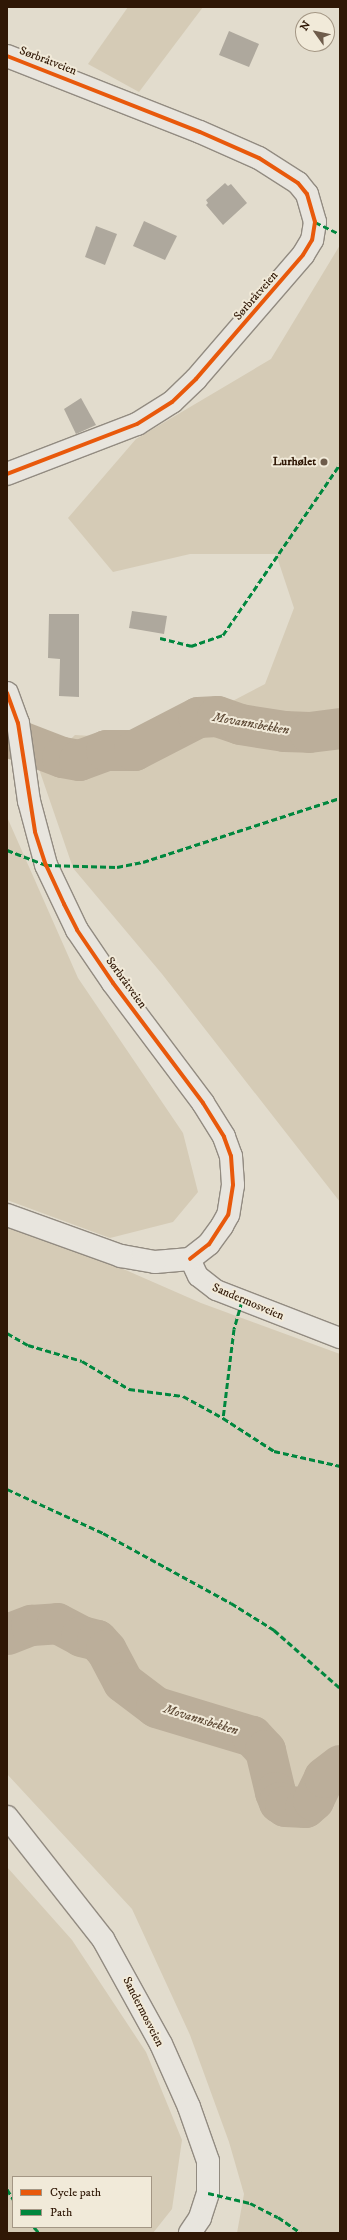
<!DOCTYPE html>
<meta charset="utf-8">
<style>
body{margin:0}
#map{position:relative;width:347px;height:2240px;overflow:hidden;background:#e2dccd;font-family:"IM FELL DW Pica",serif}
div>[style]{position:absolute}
.green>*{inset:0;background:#d5cbb6}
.river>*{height:41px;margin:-20.5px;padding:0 20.5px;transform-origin:20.5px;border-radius:20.5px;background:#bbae9a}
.building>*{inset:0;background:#aea89d}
.roads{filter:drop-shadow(1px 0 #928b81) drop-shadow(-1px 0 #928b81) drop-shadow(0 1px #928b81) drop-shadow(0 -1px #928b81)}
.street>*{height:20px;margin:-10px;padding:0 10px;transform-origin:10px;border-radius:10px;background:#e8e5de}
.secondary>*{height:22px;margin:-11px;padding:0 11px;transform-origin:11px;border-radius:11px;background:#e8e5de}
.quiet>*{height:3px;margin-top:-1.5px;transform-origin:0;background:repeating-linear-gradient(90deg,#00873e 0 6px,transparent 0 9px)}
.cycleway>*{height:4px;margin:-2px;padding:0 2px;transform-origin:2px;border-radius:2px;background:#e8590c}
.dots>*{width:11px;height:11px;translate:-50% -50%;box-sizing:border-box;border:2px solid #f1ead9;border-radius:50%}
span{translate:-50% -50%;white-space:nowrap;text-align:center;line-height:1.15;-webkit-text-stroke:4px #f1ead9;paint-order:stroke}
.street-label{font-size:12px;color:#2f1705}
.poi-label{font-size:12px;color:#2f1705;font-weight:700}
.right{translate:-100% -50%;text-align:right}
.water-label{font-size:13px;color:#604c38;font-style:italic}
.frame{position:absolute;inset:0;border:8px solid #2f1705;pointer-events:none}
.legend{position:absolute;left:12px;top:2176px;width:140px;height:52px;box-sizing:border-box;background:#f1ead9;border:1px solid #a39684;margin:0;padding:5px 7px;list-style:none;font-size:12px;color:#2f1705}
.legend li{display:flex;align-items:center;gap:8px;height:20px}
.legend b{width:20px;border:1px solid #a39684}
.north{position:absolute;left:295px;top:12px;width:40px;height:40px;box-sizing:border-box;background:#f1ead9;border:1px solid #a39684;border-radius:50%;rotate:303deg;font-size:11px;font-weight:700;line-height:16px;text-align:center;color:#2f1705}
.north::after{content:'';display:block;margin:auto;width:14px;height:18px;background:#6e5c4b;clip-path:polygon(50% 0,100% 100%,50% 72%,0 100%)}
</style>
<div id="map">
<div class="green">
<i style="clip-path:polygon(128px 7px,203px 7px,139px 92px,88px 64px)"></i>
<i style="clip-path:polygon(340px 245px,340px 1202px,162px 974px,73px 868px,39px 769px,75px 735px,158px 740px,265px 684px,294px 608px,276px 554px,190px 554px,113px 572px,68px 518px,136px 439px,271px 359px)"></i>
<i style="clip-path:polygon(7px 817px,78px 978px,183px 1133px,198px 1192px,173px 1222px,110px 1238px,7px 1200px)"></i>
<i style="clip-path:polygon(7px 1224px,121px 1268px,201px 1303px,340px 1354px,340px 2233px,237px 2233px,244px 2194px,229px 2142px,190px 2035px,132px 1909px,7px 1774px)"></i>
<i style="clip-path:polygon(evenodd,7px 1867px,72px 1940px,146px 2052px,182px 2140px,172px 2209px,153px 2233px,7px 2233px,7px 1867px,13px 2177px,151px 2177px,151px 2227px,13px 2227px,13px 2177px)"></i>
</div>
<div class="river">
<i style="left:7px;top:736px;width:59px;rotate:20.9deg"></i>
<i style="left:62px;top:757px;width:17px;rotate:10deg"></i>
<i style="left:79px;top:760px;width:29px;rotate:-20deg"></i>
<i style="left:106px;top:750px;width:28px"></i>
<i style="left:134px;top:750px;width:72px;rotate:-27.3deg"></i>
<i style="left:198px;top:717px;width:19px;rotate:-3deg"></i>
<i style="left:217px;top:716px;width:24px;rotate:19deg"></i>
<i style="left:240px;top:724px;width:45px;rotate:9deg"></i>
<i style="left:284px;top:731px;width:25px;rotate:2deg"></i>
<i style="left:309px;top:732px;width:31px;rotate:-7deg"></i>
<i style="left:7px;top:1634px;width:26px;rotate:-21deg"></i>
<i style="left:31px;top:1625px;width:26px;rotate:-4deg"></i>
<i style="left:57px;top:1623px;width:27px;rotate:28deg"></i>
<i style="left:81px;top:1636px;width:16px;rotate:14deg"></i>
<i style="left:97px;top:1640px;width:13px;rotate:48deg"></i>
<i style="left:106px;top:1650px;width:36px;rotate:62deg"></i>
<i style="left:123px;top:1682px;width:41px;rotate:37.1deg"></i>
<i style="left:156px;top:1707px;width:100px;rotate:16.8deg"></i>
<i style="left:252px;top:1736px;width:19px;rotate:47deg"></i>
<i style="left:265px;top:1750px;width:43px;rotate:76.6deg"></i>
<i style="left:275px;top:1792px;width:11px;rotate:68deg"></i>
<i style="left:279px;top:1802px;width:7px;rotate:34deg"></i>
<i style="left:285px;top:1806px;width:20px;rotate:3deg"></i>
<i style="left:305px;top:1807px;width:11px;rotate:-41deg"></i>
<i style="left:313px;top:1800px;width:25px;rotate:-64deg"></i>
<i style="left:324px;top:1777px;width:20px;rotate:-37deg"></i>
</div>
<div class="building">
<i style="clip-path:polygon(229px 31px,259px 44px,249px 67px,219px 55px)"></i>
<i style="clip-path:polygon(225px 183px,228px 186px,231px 184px,247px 203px,223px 225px,206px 205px,208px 203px,206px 200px)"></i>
<i style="clip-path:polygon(144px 221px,177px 236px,165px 260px,133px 246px)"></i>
<i style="clip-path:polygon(96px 226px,117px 234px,105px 265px,85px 257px)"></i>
<i style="clip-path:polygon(81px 398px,96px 425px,76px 434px,64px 409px)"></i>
<i style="clip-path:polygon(132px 611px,167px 616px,164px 634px,129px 628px)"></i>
<i style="clip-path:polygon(49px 614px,79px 614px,79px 697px,59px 696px,60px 659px,48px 658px)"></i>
</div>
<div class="roads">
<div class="street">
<i style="left:190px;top:1259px;width:19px;rotate:65deg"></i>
<i style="left:198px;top:1276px;width:23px;rotate:38deg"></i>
<i style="left:216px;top:1290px;width:133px;rotate:21.2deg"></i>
</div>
<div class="secondary">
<i style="left:7px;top:56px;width:207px;rotate:21.5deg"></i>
<i style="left:200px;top:132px;width:64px;rotate:23.8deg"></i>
<i style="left:259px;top:158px;width:46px;rotate:32.7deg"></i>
<i style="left:298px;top:183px;width:14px;rotate:51deg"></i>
<i style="left:307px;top:194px;width:29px;rotate:74deg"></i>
<i style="left:315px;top:222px;width:18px;rotate:99deg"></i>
<i style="left:312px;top:240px;width:17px;rotate:121deg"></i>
<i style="left:303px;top:255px;width:164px;rotate:130.8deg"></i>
<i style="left:196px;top:379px;width:33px;rotate:136deg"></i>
<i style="left:172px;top:402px;width:41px;rotate:147.8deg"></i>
<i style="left:137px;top:424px;width:139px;rotate:159deg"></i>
<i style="left:7px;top:693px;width:32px;rotate:70deg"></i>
<i style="left:18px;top:723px;width:79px;rotate:82deg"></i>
<i style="left:29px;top:801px;width:66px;rotate:75.1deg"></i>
<i style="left:46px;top:865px;width:72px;rotate:64.5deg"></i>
<i style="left:77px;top:930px;width:64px;rotate:55.8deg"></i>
<i style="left:113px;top:983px;width:150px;rotate:53.1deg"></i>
<i style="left:203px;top:1103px;width:40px;rotate:58deg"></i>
<i style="left:224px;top:1137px;width:20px;rotate:70deg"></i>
<i style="left:231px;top:1156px;width:29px;rotate:86deg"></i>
<i style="left:233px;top:1185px;width:30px;rotate:99deg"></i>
<i style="left:228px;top:1215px;width:13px;rotate:119deg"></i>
<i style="left:222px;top:1226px;width:22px;rotate:126deg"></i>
<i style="left:209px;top:1244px;width:24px;rotate:142deg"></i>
<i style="left:190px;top:1259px;width:35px;rotate:175deg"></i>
<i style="left:155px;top:1262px;width:35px;rotate:-170deg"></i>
<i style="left:121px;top:1256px;width:121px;rotate:-160.2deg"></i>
<i style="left:7px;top:1817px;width:155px;rotate:51.8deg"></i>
<i style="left:103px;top:1939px;width:120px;rotate:61.1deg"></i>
<i style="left:161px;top:2044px;width:69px;rotate:66deg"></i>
<i style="left:189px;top:2107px;width:57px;rotate:70.6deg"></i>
<i style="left:208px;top:2161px;width:32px;rotate:90deg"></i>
<i style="left:208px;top:2193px;width:26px;rotate:108deg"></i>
<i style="left:200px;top:2218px;width:18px;rotate:124deg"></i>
</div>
</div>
<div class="quiet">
<i style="left:315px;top:222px;width:28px;rotate:26deg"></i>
<i style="left:160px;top:638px;width:32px;rotate:14deg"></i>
<i style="left:191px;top:646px;width:34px;rotate:-19deg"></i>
<i style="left:223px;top:635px;width:207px;rotate:-55.6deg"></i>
<i style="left:7px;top:850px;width:42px;rotate:21deg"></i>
<i style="left:46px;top:865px;width:71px;rotate:1.6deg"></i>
<i style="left:117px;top:867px;width:26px;rotate:-11deg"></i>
<i style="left:143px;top:862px;width:207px;rotate:-18deg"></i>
<i style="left:242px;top:1301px;width:29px;rotate:106deg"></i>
<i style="left:234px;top:1329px;width:90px;rotate:97deg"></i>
<i style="left:223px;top:1418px;width:61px;rotate:32.9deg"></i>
<i style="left:274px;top:1451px;width:68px;rotate:12.8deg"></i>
<i style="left:7px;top:1333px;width:24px;rotate:30deg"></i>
<i style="left:28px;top:1345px;width:56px;rotate:16.5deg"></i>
<i style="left:82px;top:1361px;width:55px;rotate:30.8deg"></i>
<i style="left:129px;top:1389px;width:54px;rotate:7.4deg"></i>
<i style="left:183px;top:1396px;width:46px;rotate:28.8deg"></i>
<i style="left:7px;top:1489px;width:106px;rotate:24.6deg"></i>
<i style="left:103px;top:1533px;width:146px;rotate:28.7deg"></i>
<i style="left:231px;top:1603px;width:51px;rotate:32.1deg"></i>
<i style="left:274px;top:1630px;width:88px;rotate:41.3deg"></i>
<i style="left:7px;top:2189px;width:12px;rotate:59deg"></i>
<i style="left:208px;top:2193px;width:43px;rotate:13.4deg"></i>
<i style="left:250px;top:2203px;width:31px;rotate:27deg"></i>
<i style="left:278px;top:2217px;width:28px;rotate:35deg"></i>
<i style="left:34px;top:2227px;width:8px;rotate:50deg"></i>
</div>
<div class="cycleway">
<i style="left:7px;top:56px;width:207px;rotate:21.5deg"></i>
<i style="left:200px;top:132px;width:64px;rotate:23.8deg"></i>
<i style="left:259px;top:158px;width:46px;rotate:32.7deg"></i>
<i style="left:298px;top:183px;width:14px;rotate:51deg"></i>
<i style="left:307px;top:194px;width:29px;rotate:74deg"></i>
<i style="left:315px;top:222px;width:18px;rotate:99deg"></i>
<i style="left:312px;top:240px;width:17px;rotate:121deg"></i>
<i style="left:303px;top:255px;width:164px;rotate:130.8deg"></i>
<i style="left:196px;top:379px;width:33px;rotate:136deg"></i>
<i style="left:172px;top:402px;width:41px;rotate:147.8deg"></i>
<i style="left:137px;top:424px;width:139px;rotate:159deg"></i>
<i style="left:7px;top:693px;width:32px;rotate:70deg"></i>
<i style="left:18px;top:723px;width:110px;rotate:81.1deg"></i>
<i style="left:35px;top:832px;width:35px;rotate:72deg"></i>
<i style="left:46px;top:865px;width:43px;rotate:65.2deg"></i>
<i style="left:64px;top:904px;width:29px;rotate:63deg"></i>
<i style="left:77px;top:930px;width:64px;rotate:55.8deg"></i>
<i style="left:113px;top:983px;width:150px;rotate:53.1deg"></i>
<i style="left:203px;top:1103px;width:40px;rotate:58deg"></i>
<i style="left:224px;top:1137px;width:20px;rotate:70deg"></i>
<i style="left:231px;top:1156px;width:29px;rotate:86deg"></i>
<i style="left:233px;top:1185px;width:30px;rotate:99deg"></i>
<i style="left:228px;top:1215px;width:35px;rotate:123deg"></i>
<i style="left:209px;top:1244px;width:24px;rotate:142deg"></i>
</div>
<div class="dots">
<i style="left:324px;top:462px;background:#6e5c4b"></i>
</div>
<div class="street-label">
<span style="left:48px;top:61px;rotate:21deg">Sørbråtveien</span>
<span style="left:256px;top:296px;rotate:-49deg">Sørbråtveien</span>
<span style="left:126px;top:983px;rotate:54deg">Sørbråtveien</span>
<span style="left:248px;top:1302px;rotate:23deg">Sandermosveien</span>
<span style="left:143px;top:2012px;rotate:63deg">Sandermosveien</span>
</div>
<div class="poi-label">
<span class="right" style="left:316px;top:462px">Lurhølet</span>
</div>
<div class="water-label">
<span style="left:251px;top:724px;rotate:10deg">Movannsbekken</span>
<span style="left:201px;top:1720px;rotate:17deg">Movannsbekken</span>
</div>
<div class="frame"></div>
<ul class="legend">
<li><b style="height:5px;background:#e8590c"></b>Cycle path</li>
<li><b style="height:5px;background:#00873e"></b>Path</li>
</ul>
<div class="north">N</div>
</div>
